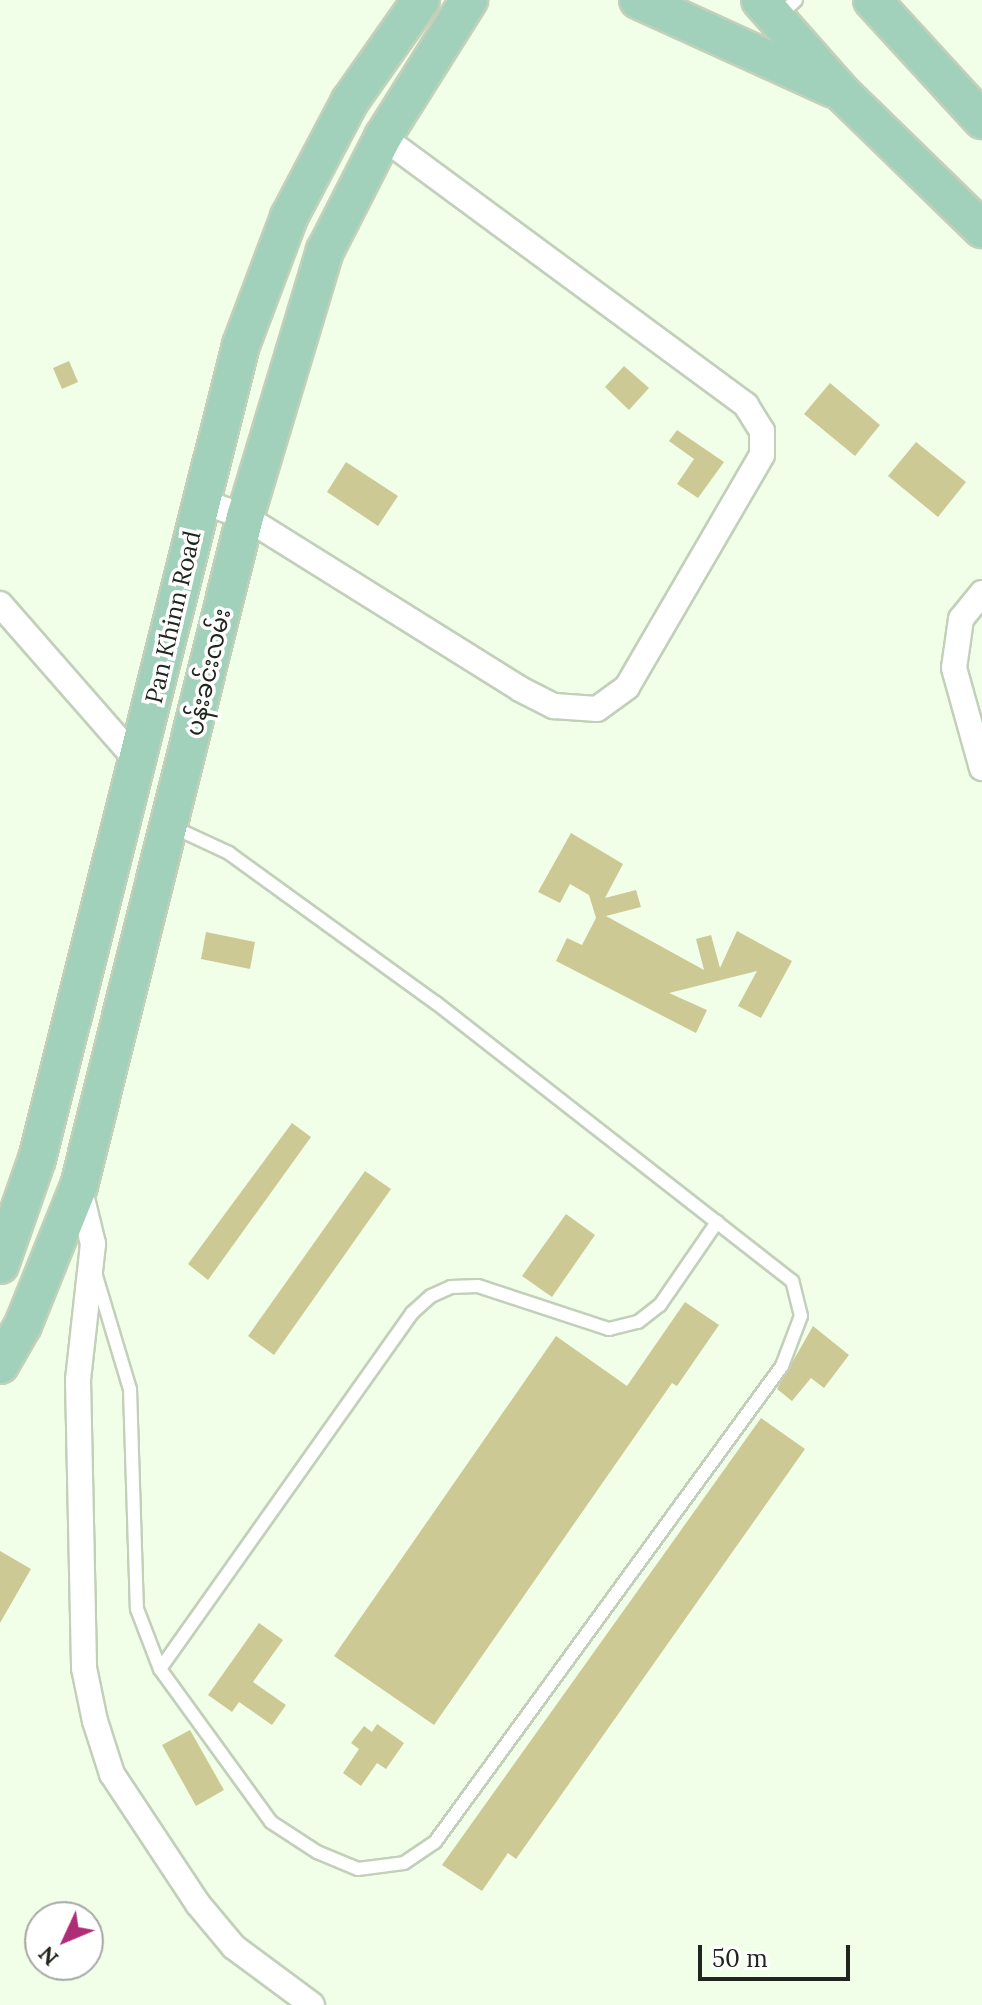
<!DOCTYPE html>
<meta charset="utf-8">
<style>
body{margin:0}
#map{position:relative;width:982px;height:2005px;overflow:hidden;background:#f1ffe8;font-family:Lora,"Noto Sans Myanmar",serif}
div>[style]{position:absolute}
.building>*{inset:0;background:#cdc995}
.roads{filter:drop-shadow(2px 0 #c2d0ba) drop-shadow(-2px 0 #c2d0ba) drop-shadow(0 2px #c2d0ba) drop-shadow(0 -2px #c2d0ba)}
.service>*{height:12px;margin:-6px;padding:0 6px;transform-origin:6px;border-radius:6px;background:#fff}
.minor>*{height:24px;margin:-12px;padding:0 12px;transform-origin:12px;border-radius:12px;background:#fff}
.primary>*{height:36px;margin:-18px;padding:0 18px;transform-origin:18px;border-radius:18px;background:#a1d1ba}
span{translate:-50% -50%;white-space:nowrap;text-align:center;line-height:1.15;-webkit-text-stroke:7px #fff;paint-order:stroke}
.street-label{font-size:24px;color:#20251d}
.north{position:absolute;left:24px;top:1901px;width:80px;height:80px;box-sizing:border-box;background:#fff;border:2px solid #a6a8a5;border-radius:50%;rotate:226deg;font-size:22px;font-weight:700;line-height:32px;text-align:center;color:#20251d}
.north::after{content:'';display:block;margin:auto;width:28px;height:36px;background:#af2c76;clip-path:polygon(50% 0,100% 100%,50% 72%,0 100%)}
.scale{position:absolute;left:698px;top:1945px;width:152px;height:36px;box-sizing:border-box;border:4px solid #20251d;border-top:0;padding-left:10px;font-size:24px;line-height:28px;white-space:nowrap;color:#20251d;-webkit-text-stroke:6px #fff;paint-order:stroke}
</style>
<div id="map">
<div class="building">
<i style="clip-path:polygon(69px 361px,78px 382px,62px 389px,53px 368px)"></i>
<i style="clip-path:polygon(624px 366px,649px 388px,629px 410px,605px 387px)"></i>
<i style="clip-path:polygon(830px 383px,880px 425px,855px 456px,804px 414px)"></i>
<i style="clip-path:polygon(677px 430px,724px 462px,698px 498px,677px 484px,694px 459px,669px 441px)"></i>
<i style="clip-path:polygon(916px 442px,966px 482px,938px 517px,888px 476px)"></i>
<i style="clip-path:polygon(346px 462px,398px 496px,378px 526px,327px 492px)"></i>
<i style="clip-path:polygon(571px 833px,623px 864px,605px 898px,636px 890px,641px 907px,606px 916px,704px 970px,696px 939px,711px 935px,720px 968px,737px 931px,792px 961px,761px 1018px,738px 1006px,757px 971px,669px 993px,707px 1010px,696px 1033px,556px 961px,567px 938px,582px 945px,596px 918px,589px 895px,570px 884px,560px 903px,538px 892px)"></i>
<i style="clip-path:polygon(206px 932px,255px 942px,250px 969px,201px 959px)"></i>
<i style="clip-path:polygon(292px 1123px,311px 1137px,208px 1280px,188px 1264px)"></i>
<i style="clip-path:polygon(365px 1171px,391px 1189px,274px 1355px,248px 1336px)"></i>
<i style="clip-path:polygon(566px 1214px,595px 1235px,552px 1297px,522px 1276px)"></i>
<i style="clip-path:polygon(685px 1302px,719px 1325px,677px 1386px,672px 1383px,434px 1725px,334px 1656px,556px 1336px,627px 1386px)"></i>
<i style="clip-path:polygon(813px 1326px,849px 1355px,824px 1388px,811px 1378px,792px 1401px,777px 1389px)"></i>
<i style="clip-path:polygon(761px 1418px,805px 1449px,516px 1859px,508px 1853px,482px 1891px,442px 1865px)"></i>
<i style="clip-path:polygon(0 1551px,31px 1569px,0 1623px)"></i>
<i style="clip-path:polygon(259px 1623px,283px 1640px,253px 1682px,286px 1705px,272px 1725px,239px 1702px,232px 1712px,208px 1695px)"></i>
<i style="clip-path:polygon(377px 1724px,404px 1743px,386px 1769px,377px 1763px,361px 1786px,343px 1773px,359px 1749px,351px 1743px,364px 1726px,372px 1732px)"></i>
<i style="clip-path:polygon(190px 1730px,224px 1790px,196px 1806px,162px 1745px)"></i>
</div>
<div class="roads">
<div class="service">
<i style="left:779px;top:16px;width:23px;rotate:-43deg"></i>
<i style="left:96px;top:1276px;width:118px;rotate:73.3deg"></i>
<i style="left:130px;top:1389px;width:220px;rotate:88.2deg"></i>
<i style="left:137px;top:1609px;width:64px;rotate:69deg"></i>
<i style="left:160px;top:1669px;width:189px;rotate:54deg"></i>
<i style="left:271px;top:1822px;width:55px;rotate:33.1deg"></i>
<i style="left:317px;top:1852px;width:44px;rotate:22.5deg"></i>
<i style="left:358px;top:1869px;width:46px;rotate:-7.4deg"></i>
<i style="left:404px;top:1863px;width:37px;rotate:-34deg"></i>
<i style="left:435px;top:1842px;width:589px;rotate:-53.91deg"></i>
<i style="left:782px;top:1366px;width:53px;rotate:-69.2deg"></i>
<i style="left:801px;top:1316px;width:36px;rotate:-104deg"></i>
<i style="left:792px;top:1281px;width:452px;rotate:-142deg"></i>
<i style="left:436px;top:1003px;width:256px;rotate:-144.1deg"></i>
<i style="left:229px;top:853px;width:62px;rotate:-155.1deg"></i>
<i style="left:160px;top:1669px;width:436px;rotate:-54.7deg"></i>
<i style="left:412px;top:1313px;width:25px;rotate:-42deg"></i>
<i style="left:431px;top:1296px;width:22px;rotate:-24deg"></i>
<i style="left:451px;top:1287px;width:27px;rotate:-2deg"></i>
<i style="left:478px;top:1286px;width:138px;rotate:18.2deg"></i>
<i style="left:609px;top:1329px;width:30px;rotate:-14deg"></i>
<i style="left:638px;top:1322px;width:28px;rotate:-38deg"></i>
<i style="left:660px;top:1305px;width:101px;rotate:-55.5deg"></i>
</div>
<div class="minor">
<i style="left:199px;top:500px;width:49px;rotate:20.3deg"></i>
<i style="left:245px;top:517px;width:324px;rotate:32deg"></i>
<i style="left:520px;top:689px;width:38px;rotate:27deg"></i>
<i style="left:554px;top:706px;width:43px;rotate:4deg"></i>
<i style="left:597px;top:709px;width:37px;rotate:-36deg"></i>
<i style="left:627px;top:687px;width:268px;rotate:-59.8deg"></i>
<i style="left:762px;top:455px;width:24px;rotate:-90deg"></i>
<i style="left:762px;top:431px;width:31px;rotate:-122deg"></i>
<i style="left:746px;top:405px;width:451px;rotate:-143.6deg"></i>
<i style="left:982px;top:593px;width:33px;rotate:129deg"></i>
<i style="left:961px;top:619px;width:49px;rotate:98.1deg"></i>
<i style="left:954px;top:668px;width:104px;rotate:74.4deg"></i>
<i style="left:0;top:604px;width:211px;rotate:48.8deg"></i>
<i style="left:79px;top:1186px;width:60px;rotate:76.4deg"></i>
<i style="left:93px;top:1244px;width:136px;rotate:96.3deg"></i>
<i style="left:78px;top:1379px;width:289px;rotate:88.8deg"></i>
<i style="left:84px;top:1668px;width:54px;rotate:78.3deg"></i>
<i style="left:95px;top:1721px;width:56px;rotate:72.2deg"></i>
<i style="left:112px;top:1774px;width:156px;rotate:56.5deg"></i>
<i style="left:198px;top:1904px;width:56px;rotate:50.1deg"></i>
<i style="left:234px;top:1947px;width:97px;rotate:36.6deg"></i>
</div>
<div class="primary">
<i style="left:638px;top:0;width:214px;rotate:24.5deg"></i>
<i style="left:760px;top:0;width:123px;rotate:48.6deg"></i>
<i style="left:841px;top:92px;width:197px;rotate:44.2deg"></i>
<i style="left:872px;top:0;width:163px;rotate:47.5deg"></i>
<i style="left:0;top:1265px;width:112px;rotate:-70.8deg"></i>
<i style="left:37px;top:1159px;width:839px;rotate:-75.93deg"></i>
<i style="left:241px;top:345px;width:137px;rotate:-69.4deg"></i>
<i style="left:289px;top:217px;width:131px;rotate:-62.3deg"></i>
<i style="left:350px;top:101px;width:123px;rotate:-54.9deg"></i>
<i style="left:0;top:1365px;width:46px;rotate:-60.1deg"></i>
<i style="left:23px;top:1325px;width:150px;rotate:-68.1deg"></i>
<i style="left:79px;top:1186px;width:689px;rotate:-76.06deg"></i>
<i style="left:245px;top:517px;width:278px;rotate:-73.3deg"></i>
<i style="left:325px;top:251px;width:128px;rotate:-63deg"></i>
<i style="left:383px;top:137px;width:162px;rotate:-57.9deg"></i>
</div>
</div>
<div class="street-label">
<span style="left:173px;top:617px;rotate:-77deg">Pan Khinn Road</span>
<span style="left:208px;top:672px;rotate:-77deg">ပန်းခင်းလမ်း</span>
</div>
<div class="north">N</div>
<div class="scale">50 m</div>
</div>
